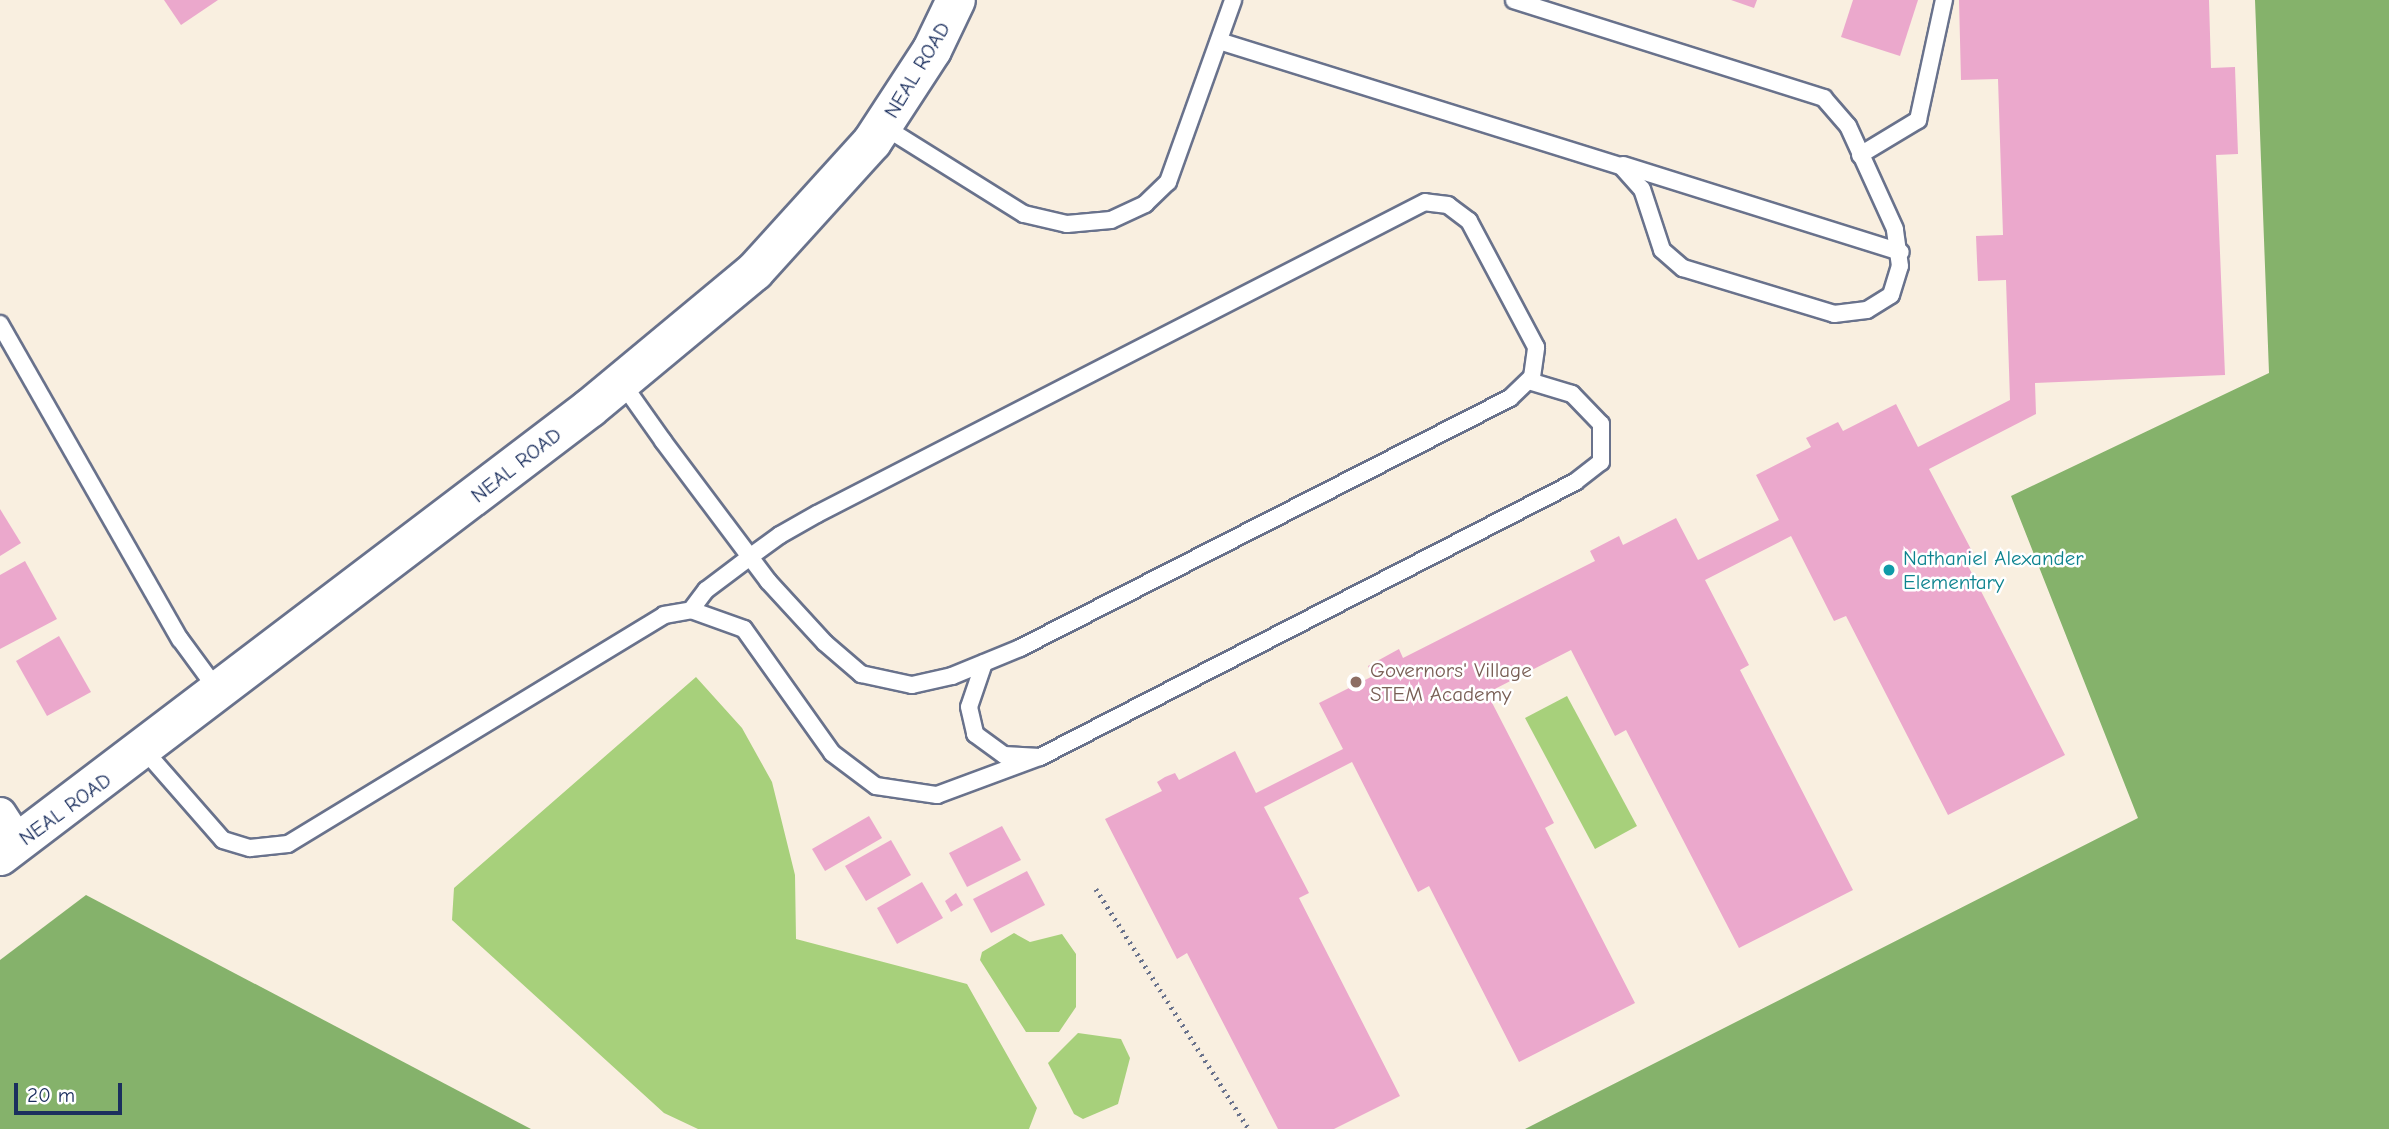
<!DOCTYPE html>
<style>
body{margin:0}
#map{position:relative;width:2389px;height:1129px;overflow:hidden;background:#f9efe0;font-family:"Comic Neue",sans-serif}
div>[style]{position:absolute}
.green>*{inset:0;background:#a7d07b}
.forest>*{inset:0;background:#85b26b}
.building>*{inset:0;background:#eba8cc}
.path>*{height:4.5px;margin-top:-2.25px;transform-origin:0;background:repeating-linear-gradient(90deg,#69728c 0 2px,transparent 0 7px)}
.roads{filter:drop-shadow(2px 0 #69728c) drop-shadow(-2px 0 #69728c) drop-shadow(0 2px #69728c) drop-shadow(0 -2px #69728c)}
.lane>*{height:16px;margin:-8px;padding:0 8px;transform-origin:8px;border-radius:8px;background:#fff}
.street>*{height:32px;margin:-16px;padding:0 16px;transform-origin:16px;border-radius:16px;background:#fff}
.secondary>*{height:38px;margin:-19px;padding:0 19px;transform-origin:19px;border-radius:19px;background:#fff}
.dots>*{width:19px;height:19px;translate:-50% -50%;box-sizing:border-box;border:4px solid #fff;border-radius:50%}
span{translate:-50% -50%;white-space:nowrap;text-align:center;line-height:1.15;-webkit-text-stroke:5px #fff;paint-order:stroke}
.street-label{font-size:21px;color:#1b2f5e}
.culture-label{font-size:21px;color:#0d838f}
.left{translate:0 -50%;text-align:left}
.education-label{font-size:21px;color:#785e54}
.scale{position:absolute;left:14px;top:1083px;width:108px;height:32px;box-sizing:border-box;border:4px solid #1b2f5e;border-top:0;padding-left:9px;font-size:21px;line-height:24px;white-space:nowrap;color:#1b2f5e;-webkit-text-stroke:5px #fff;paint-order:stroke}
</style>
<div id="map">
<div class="green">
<i style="clip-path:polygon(696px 677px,742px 728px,772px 782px,795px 875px,796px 939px,967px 984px,1037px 1108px,1029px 1129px,698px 1129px,664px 1113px,452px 920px,454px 888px)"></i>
<i style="clip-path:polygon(1567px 696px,1637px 826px,1595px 849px,1525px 718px)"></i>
<i style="clip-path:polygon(1014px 933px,1030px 942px,1062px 934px,1076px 954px,1076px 1007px,1059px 1032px,1026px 1032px,980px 960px,982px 952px)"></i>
<i style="clip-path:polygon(1078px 1033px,1121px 1039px,1130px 1058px,1118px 1104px,1083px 1119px,1074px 1114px,1048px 1063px)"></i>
</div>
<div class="forest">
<i style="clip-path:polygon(2255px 0,2389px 0,2389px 1129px,1525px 1129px,2138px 818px,2011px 496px,2269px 373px)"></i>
<i style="clip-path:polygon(86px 895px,531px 1129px,0 1129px,0 960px)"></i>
</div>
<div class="building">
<i style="clip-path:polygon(164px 0,218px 0,181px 25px)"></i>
<i style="clip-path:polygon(1731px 0,1757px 0,1754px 8px)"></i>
<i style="clip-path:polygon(1853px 0,1918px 0,1900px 56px,1841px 37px)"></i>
<i style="clip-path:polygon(1959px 0,2209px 0,2211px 68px,2235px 67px,2238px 154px,2216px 155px,2225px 375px,2035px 383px,2036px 414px,1929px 469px,1973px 553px,1964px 558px,2065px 755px,1948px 815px,1846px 616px,1834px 621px,1791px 536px,1705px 580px,1749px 665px,1740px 670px,1853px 890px,1739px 948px,1626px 730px,1615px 736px,1571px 650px,1487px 693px,1554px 823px,1545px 828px,1635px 1003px,1519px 1062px,1429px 886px,1418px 892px,1352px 762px,1264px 807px,1309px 893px,1299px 898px,1400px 1096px,1334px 1129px,1278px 1129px,1187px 953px,1177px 959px,1105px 819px,1162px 791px,1157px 782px,1165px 777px,1175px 773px,1179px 780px,1235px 751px,1256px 793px,1343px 749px,1319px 703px,1373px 676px,1368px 666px,1399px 649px,1403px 658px,1595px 561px,1590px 551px,1619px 536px,1623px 545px,1676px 518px,1698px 560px,1779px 520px,1756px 475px,1811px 447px,1806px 438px,1838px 422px,1843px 431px,1896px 404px,1918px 447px,2010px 400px,2006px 280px,1978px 281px,1977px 260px,1976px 236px,2003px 235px,1998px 79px,1961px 80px)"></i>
<i style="clip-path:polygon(0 509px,21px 543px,0 556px)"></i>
<i style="clip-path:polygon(25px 561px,57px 619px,0 649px,0 575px)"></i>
<i style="clip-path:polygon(59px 636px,91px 692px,47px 716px,16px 661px)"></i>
<i style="clip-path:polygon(869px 816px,882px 838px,825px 871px,812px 849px)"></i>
<i style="clip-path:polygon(1002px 826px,1021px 860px,967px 887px,949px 853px)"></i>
<i style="clip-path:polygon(891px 840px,911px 875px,866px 901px,845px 866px)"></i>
<i style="clip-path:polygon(1027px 871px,1045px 905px,991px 933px,973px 899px)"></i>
<i style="clip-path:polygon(922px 882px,943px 918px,897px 944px,877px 908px)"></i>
<i style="clip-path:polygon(956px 893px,963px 905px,951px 912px,945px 901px)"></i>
</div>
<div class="path">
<i style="left:1096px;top:889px;width:285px;rotate:57.5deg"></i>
</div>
<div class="roads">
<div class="lane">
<i style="left:1219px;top:41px;width:421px;rotate:17.3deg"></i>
<i style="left:1621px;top:166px;width:31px;rotate:48deg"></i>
<i style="left:1642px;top:189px;width:64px;rotate:71.8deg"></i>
<i style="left:1662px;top:250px;width:28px;rotate:41deg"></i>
<i style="left:1683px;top:268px;width:158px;rotate:16.9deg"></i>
<i style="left:1834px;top:314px;width:33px;rotate:-7deg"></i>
<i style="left:1867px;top:310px;width:28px;rotate:-32deg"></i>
<i style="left:1891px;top:295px;width:30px;rotate:-73deg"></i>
<i style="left:1900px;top:266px;width:37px;rotate:-98deg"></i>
<i style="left:1895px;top:229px;width:113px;rotate:-114.5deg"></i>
<i style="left:1848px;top:126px;width:37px;rotate:-131deg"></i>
<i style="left:1824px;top:98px;width:325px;rotate:-162.5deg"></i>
<i style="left:883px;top:126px;width:166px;rotate:32deg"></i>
<i style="left:1024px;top:214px;width:44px;rotate:13.1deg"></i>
<i style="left:1067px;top:224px;width:44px;rotate:-5.2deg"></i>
<i style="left:1111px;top:220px;width:38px;rotate:-25deg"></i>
<i style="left:1145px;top:204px;width:32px;rotate:-44deg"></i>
<i style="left:1168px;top:182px;width:193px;rotate:-70.3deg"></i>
<i style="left:1860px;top:155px;width:68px;rotate:-31.1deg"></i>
<i style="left:1918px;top:120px;width:123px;rotate:-77.8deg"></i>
<i style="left:1623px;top:165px;width:291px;rotate:17.4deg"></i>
<i style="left:0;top:324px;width:363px;rotate:60.3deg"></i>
<i style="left:180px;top:639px;width:66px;rotate:53.7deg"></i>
<i style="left:622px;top:383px;width:71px;rotate:54.7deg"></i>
<i style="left:663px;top:441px;width:175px;rotate:53.1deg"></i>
<i style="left:768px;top:581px;width:84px;rotate:47.4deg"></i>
<i style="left:825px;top:643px;width:48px;rotate:40.7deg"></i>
<i style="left:861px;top:674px;width:52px;rotate:12.2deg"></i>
<i style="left:912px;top:685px;width:41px;rotate:-12.7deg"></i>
<i style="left:952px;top:676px;width:74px;rotate:-22.4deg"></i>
<i style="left:1020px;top:648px;width:550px;rotate:-27.03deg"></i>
<i style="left:1510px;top:398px;width:30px;rotate:-44deg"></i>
<i style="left:1532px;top:377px;width:30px;rotate:-82deg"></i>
<i style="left:1536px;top:347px;width:143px;rotate:-118deg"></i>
<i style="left:1469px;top:221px;width:26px;rotate:-143deg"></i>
<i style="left:1448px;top:205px;width:23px;rotate:-173deg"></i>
<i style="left:1425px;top:202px;width:683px;rotate:152.84deg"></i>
<i style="left:817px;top:514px;width:43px;rotate:150.4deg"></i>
<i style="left:780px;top:535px;width:37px;rotate:144deg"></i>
<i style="left:750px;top:557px;width:55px;rotate:143.1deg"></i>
<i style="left:706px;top:590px;width:25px;rotate:127deg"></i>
<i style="left:984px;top:663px;width:46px;rotate:108.8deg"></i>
<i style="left:969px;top:707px;width:28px;rotate:77deg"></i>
<i style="left:975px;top:734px;width:36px;rotate:36deg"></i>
<i style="left:1004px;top:755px;width:36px;rotate:3deg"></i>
<i style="left:1040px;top:757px;width:602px;rotate:-27.2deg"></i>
<i style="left:1575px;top:482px;width:33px;rotate:-38deg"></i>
<i style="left:1601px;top:462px;width:38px;rotate:-90deg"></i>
<i style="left:1601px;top:424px;width:42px;rotate:-134deg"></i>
<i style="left:1572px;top:394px;width:45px;rotate:-163.2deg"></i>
<i style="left:145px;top:751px;width:118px;rotate:48.8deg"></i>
<i style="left:223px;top:840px;width:28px;rotate:17deg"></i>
<i style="left:250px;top:848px;width:38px;rotate:-6deg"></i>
<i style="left:288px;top:844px;width:440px;rotate:-31.3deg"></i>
<i style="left:664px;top:615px;width:27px;rotate:-10deg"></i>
<i style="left:691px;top:610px;width:56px;rotate:19.7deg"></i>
<i style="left:744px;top:629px;width:152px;rotate:54.6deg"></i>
<i style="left:832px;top:753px;width:55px;rotate:36.9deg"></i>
<i style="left:876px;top:786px;width:62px;rotate:8.4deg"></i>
<i style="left:937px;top:795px;width:110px;rotate:-20.3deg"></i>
</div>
<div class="street">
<i style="left:0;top:814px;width:35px;rotate:57deg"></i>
</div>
<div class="secondary">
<i style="left:0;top:856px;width:741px;rotate:-37.21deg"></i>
<i style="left:590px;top:408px;width:214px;rotate:-39.7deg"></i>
<i style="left:755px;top:271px;width:174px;rotate:-47.8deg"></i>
<i style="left:872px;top:142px;width:110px;rotate:-56.9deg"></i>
<i style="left:932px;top:50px;width:55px;rotate:-64.4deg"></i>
</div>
</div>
<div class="dots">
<i style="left:1889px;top:570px;background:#0f9aa8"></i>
<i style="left:1356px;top:682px;background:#8d6e63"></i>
</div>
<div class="street-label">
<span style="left:917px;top:70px;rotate:-59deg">NEAL ROAD</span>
<span style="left:516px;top:465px;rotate:-38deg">NEAL ROAD</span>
<span style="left:65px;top:809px;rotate:-36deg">NEAL ROAD</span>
</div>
<div class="culture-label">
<span class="left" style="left:1903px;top:570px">Nathaniel Alexander<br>Elementary</span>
</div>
<div class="education-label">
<span class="left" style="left:1370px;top:682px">Governors' Village<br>STEM Academy</span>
</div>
<div class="scale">20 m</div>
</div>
